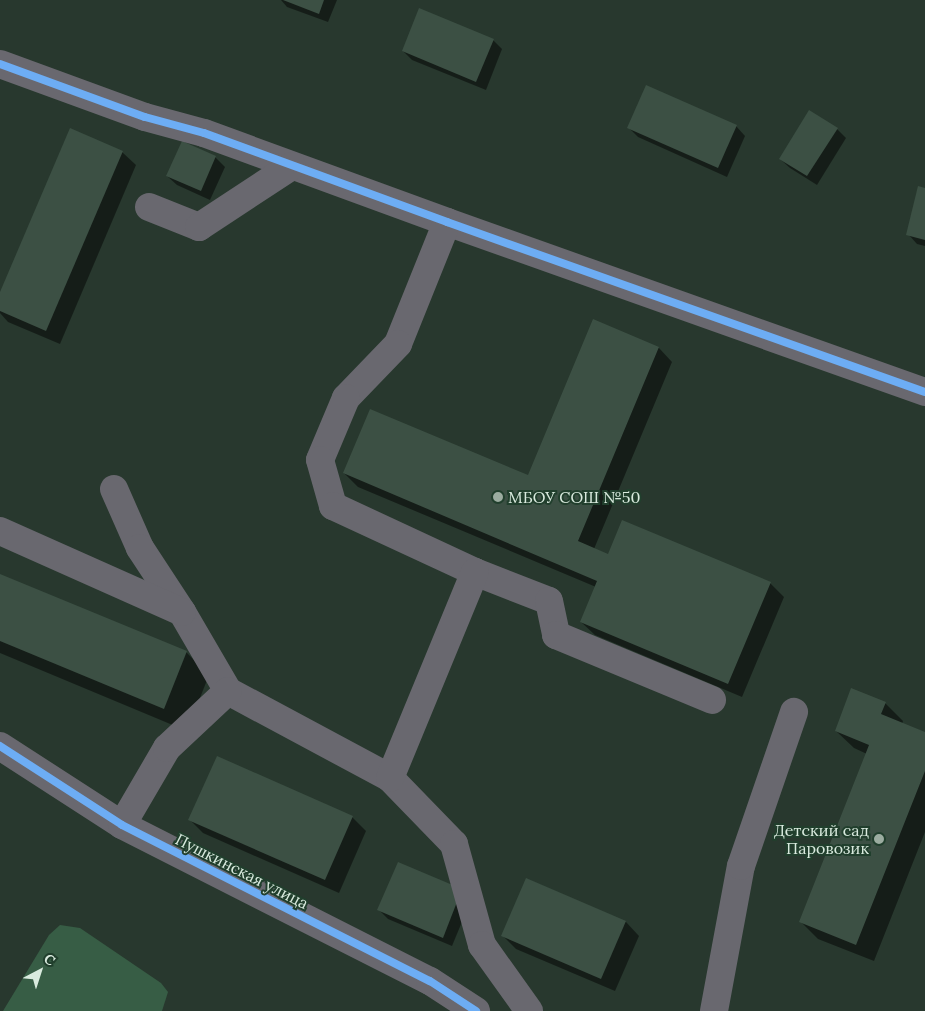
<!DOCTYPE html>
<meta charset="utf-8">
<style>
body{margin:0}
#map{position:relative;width:925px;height:1011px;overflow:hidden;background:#28382e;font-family:Lora,serif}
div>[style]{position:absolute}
.green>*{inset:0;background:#375d45}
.shadow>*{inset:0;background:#0007}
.building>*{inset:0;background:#3c5044}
.minor>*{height:28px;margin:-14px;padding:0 14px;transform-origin:14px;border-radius:14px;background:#69686f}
.cycleway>*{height:8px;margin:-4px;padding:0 4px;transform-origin:4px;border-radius:4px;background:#6dadf4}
.dots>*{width:14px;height:14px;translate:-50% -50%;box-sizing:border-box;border:2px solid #213f2d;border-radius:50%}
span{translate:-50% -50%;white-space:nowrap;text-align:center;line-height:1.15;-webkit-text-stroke:4px #213f2d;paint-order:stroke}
.poi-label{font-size:16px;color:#d9eade}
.left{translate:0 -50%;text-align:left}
.right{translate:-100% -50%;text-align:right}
.street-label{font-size:16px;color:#d9eade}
.north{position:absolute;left:15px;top:946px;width:50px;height:50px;-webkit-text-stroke:4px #213f2d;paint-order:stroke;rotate:40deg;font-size:14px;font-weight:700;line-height:20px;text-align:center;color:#d9eade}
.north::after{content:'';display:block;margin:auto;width:18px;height:22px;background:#d9eade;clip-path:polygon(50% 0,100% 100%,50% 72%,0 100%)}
</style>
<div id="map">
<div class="green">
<i style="clip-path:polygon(60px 925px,80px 928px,161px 983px,168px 992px,162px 1011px,3px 1011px,49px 935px)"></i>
</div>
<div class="shadow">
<i style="clip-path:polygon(281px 0,337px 0,328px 22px,287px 7px)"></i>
<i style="clip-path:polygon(493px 40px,502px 49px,486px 90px,412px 60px,403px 51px)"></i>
<i style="clip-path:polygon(736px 126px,745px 136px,727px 177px,638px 137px,629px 128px)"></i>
<i style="clip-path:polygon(837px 129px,846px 138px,817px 185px,790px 168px,780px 159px)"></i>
<i style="clip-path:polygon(122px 152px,136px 165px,60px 344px,8px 322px,0 313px,0 295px)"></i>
<i style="clip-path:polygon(215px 157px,225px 167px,210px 200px,177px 185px,167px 176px)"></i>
<i style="clip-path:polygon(925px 189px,925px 246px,917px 244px,908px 234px)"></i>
<i style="clip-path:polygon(594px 321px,659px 348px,672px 362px,594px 549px,608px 556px,770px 583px,784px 597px,742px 697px,595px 635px,581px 622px,596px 587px,358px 487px,344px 473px,529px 477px)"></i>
<i style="clip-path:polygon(0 575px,186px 652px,209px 675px,187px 731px,0 653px)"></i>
<i style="clip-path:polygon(885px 703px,903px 721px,902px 724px,925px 733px,925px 832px,874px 961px,818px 939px,801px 922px,867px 754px,854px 748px,836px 731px)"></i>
<i style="clip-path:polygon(352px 817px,366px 831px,339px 893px,203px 833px,190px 820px)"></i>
<i style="clip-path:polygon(527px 879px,626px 922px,639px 936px,615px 991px,516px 949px,503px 936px)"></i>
<i style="clip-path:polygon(471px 900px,452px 946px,388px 919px,379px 910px)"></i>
</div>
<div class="building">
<i style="clip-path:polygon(283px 0,324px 0,319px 14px)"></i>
<i style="clip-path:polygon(419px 8px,494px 39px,476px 82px,402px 51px)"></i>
<i style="clip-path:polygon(646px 85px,737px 125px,718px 168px,627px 128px)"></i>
<i style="clip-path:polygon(809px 110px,838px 128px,807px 176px,779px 159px)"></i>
<i style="clip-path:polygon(70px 128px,123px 151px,46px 331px,0 311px,0 292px)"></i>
<i style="clip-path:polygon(182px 141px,216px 156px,201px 191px,166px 176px)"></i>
<i style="clip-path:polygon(918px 186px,925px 188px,925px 240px,906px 235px)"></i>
<i style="clip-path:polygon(593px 319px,659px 347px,578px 541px,608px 554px,622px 520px,771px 582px,728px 684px,580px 622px,597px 581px,343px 473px,370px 409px,528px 475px)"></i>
<i style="clip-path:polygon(0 574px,187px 651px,164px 709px,0 641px)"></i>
<i style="clip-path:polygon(851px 688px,886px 702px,881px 714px,925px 732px,925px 771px,856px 945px,799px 922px,869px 745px,835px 731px)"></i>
<i style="clip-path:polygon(217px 756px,353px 816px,325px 880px,188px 820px)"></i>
<i style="clip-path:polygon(398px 862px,462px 889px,443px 938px,377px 910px)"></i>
<i style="clip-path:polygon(526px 878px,626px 921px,601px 979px,501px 936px)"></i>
</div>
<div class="minor">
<i style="left:0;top:64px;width:154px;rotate:20.1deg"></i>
<i style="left:145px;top:117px;width:61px;rotate:15.2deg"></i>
<i style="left:204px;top:133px;width:259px;rotate:20.1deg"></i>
<i style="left:447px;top:222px;width:507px;rotate:19.58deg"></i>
<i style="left:149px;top:207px;width:54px;rotate:21.8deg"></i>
<i style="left:199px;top:227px;width:111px;rotate:-33.3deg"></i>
<i style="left:447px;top:222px;width:131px;rotate:111.9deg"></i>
<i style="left:398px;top:344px;width:75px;rotate:133.9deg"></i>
<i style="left:346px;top:398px;width:67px;rotate:112.8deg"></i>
<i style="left:320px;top:460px;width:48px;rotate:74.2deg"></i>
<i style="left:333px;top:506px;width:157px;rotate:24.9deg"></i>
<i style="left:475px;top:572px;width:79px;rotate:21.4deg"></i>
<i style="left:549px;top:601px;width:35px;rotate:78deg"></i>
<i style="left:556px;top:635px;width:169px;rotate:22.6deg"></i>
<i style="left:114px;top:489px;width:64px;rotate:66.2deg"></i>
<i style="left:140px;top:548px;width:77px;rotate:56.7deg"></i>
<i style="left:182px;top:612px;width:91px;rotate:59.8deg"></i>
<i style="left:228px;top:691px;width:184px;rotate:28.2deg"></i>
<i style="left:390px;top:778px;width:92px;rotate:45.9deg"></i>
<i style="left:454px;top:844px;width:105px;rotate:74.5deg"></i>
<i style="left:482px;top:945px;width:81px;rotate:54.5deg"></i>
<i style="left:0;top:531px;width:199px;rotate:24deg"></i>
<i style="left:0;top:746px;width:145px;rotate:32.9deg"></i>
<i style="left:122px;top:825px;width:345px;rotate:26.9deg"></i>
<i style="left:430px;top:981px;width:55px;rotate:33.1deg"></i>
<i style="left:390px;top:778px;width:223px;rotate:-67.6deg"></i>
<i style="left:122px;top:825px;width:89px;rotate:-59.7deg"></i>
<i style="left:167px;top:748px;width:83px;rotate:-43.1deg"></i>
<i style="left:714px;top:1011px;width:147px;rotate:-79.5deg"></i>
<i style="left:741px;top:866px;width:163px;rotate:-71deg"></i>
</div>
<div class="cycleway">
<i style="left:0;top:64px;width:154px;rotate:20.1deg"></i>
<i style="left:145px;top:117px;width:61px;rotate:15.2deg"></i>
<i style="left:204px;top:133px;width:259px;rotate:20.1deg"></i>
<i style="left:447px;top:222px;width:507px;rotate:19.58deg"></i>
<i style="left:0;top:746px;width:145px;rotate:32.9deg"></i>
<i style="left:122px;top:825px;width:345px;rotate:26.9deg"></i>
<i style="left:430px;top:981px;width:55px;rotate:33.1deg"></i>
</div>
<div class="dots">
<i style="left:498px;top:497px;background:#9baca0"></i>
<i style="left:879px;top:839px;background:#9baca0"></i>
</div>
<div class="poi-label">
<span class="left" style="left:508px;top:497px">МБОУ СОШ №50</span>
<span class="right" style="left:869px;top:839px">Детский сад<br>Паровозик</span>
</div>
<div class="street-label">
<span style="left:242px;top:871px;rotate:27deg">Пушкинская улица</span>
</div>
<div class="north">С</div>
</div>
